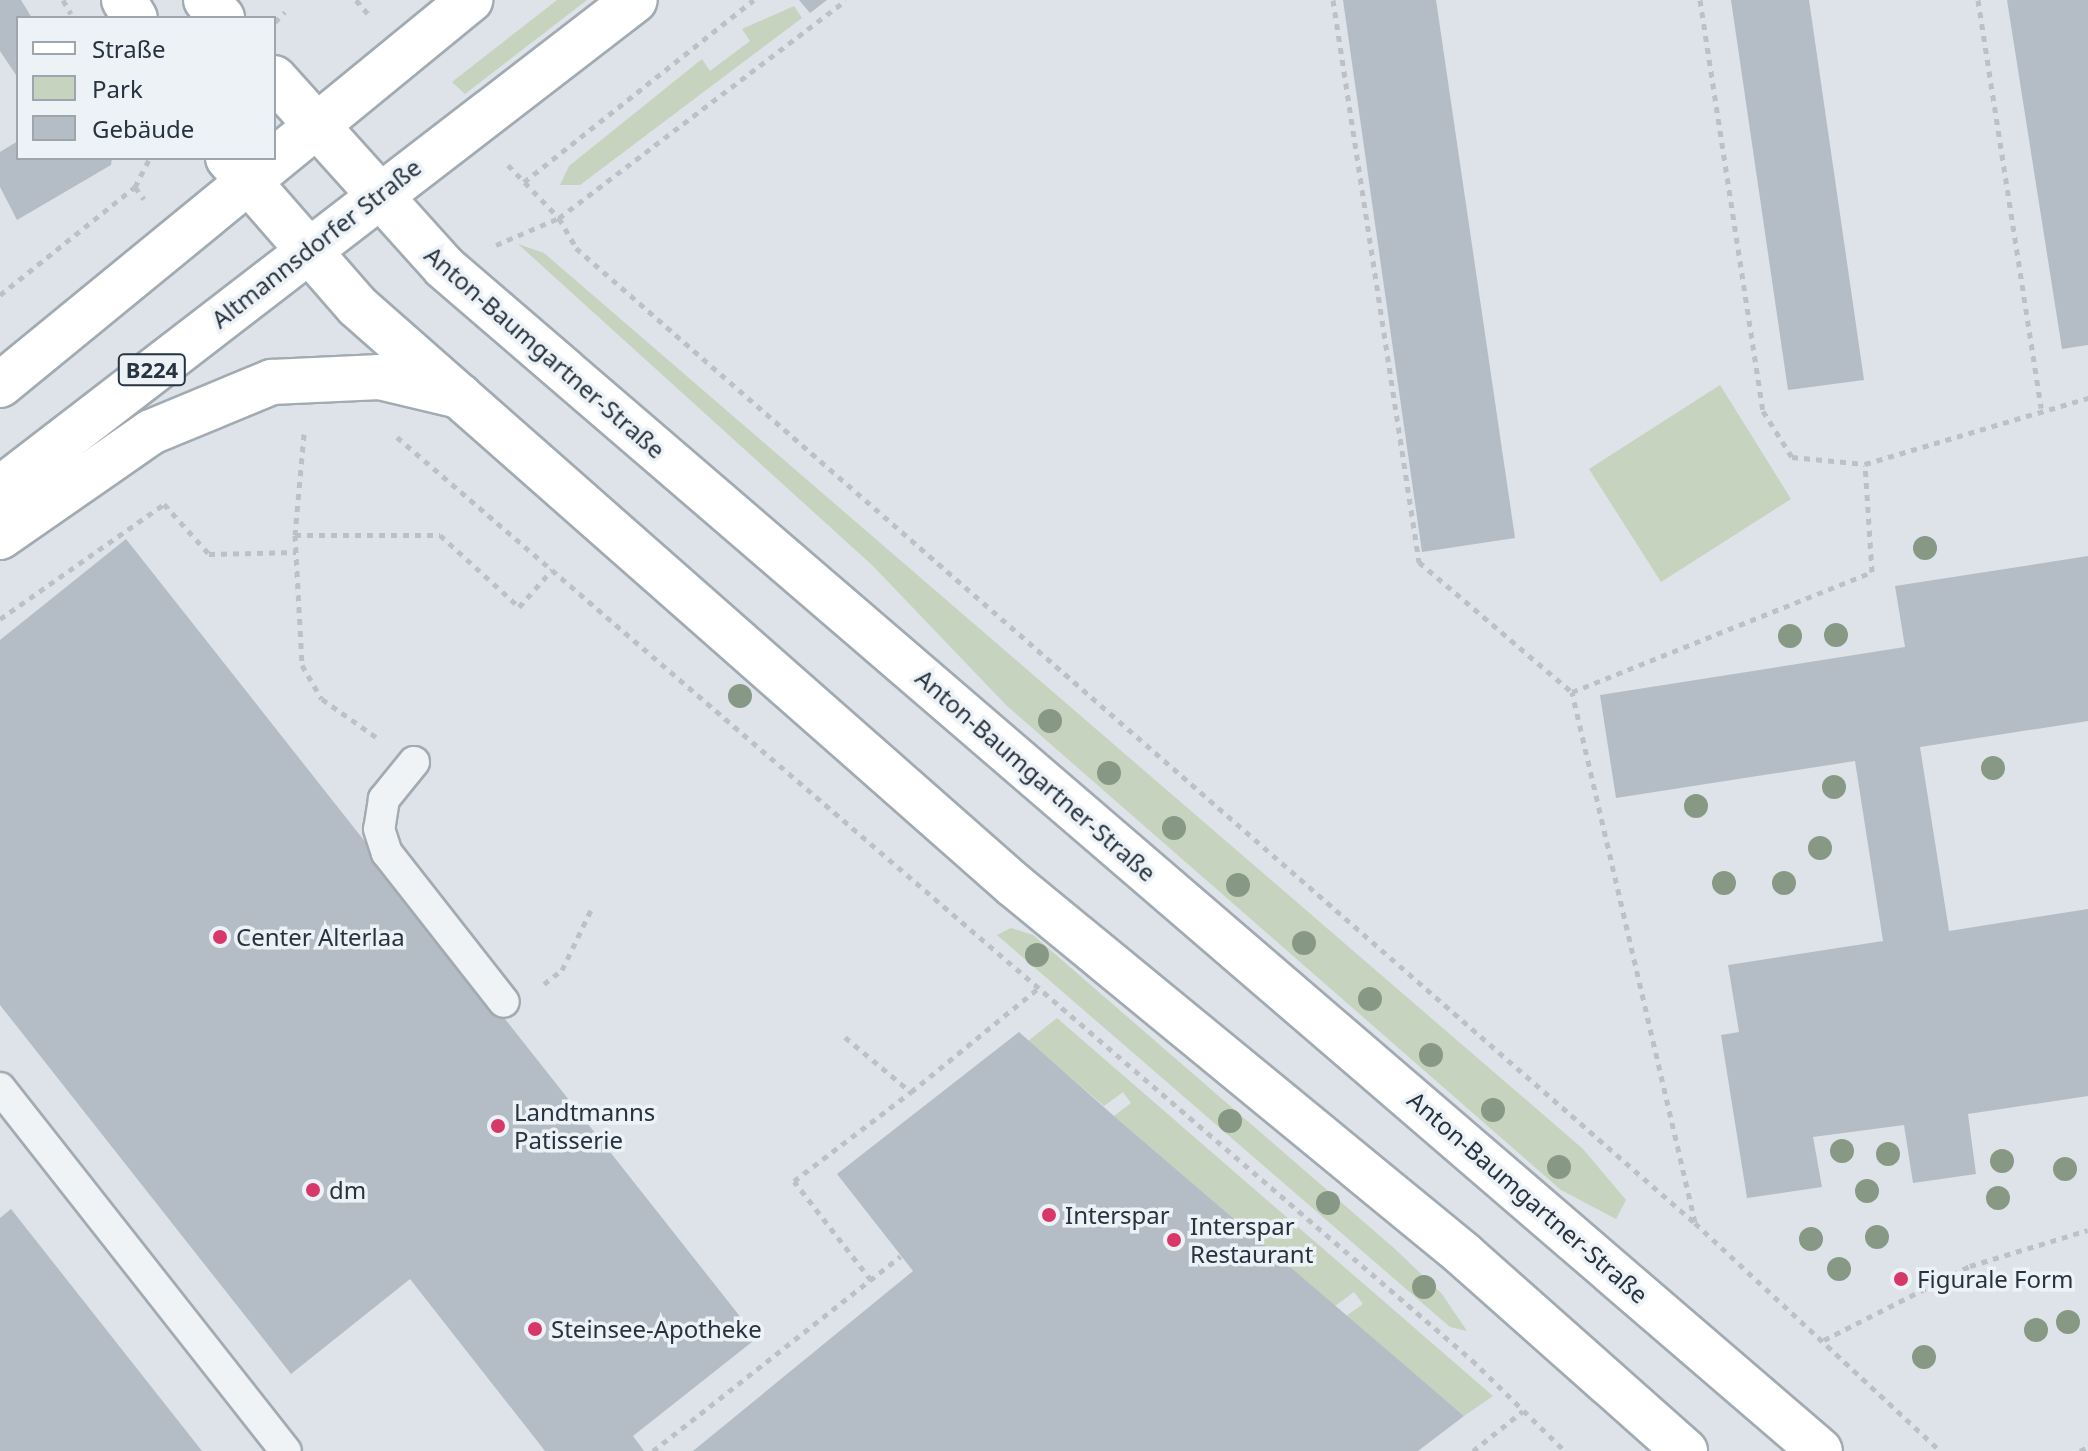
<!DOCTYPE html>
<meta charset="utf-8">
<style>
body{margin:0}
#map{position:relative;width:2088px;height:1451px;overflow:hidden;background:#dde3e8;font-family:"Noto Sans",sans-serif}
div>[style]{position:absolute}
.green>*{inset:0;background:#c6d3be}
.building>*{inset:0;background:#b4bdc5}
.path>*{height:5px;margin-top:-2.5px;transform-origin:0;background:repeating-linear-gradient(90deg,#bbc1c7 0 6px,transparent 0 12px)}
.roads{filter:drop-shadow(2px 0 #a2abb2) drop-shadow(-2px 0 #a2abb2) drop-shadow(0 2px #a2abb2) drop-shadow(0 -2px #a2abb2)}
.lane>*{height:30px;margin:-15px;padding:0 15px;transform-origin:15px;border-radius:15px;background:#f0f3f6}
.secondary>*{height:44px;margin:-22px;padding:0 22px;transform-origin:22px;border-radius:22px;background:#fff}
.primary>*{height:44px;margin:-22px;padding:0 22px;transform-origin:22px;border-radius:22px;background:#fff}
.trees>*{width:24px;height:24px;margin:-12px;border-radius:50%;background:#879984}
.dots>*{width:22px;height:22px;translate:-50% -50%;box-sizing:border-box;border:4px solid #edf2f6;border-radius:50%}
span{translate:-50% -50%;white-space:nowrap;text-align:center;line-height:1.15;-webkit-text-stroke:7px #edf2f6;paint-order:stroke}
.shield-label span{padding:2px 6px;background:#edf2f6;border:2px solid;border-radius:6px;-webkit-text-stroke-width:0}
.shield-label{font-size:22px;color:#263340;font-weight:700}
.street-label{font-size:24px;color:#263340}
.poi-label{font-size:24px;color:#263340}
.left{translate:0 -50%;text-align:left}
.legend{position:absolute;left:16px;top:16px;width:260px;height:144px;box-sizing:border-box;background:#edf2f6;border:2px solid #9da6ad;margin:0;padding:10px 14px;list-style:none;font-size:24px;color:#263340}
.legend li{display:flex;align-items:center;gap:16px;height:40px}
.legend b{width:40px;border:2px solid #9da6ad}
</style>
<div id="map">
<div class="green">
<i style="clip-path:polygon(557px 0,587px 0,465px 94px,452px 82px)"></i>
<i style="clip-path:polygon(794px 6px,802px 18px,580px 185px,560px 185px,569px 166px,702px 59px,710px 71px,750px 41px,742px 29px)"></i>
<i style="clip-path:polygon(518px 244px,544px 253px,1583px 1149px,1626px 1200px,1616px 1219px,1561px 1190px,1007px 706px,872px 565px)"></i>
<i style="clip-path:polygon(1720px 385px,1791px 499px,1661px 582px,1589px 469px)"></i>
<i style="clip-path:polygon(1011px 928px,1033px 935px,1395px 1249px,1442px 1294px,1467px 1331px,1450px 1327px,997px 935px)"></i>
<i style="clip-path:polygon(1057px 1018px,1493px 1396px,1464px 1416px,1346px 1316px,1363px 1304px,1354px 1292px,1335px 1306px,1114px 1116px,1131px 1103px,1123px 1092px,1104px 1106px,1028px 1041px)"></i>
</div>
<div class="building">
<i style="clip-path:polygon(0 0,21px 0,32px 18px,18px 18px,18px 78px,0 51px)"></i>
<i style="clip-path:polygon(799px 0,827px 0,810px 13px)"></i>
<i style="clip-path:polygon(1343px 0,1436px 0,1515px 538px,1422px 552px)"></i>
<i style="clip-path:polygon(1731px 0,1809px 0,1864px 380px,1788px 390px)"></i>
<i style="clip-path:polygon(2007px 0,2088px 0,2088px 345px,2062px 349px)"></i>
<i style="clip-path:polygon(18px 141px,18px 158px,112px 158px,111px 165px,17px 220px,0 187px,0 152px)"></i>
<i style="clip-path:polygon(126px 539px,757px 1338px,633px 1436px,644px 1451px,545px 1451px,410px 1279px,291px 1374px,0 1005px,0 640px)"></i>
<i style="clip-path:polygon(2088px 556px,2088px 721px,1920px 747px,1949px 931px,2088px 909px,2088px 1096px,1968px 1114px,1976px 1174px,1913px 1183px,1904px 1125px,1813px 1137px,1822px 1187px,1747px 1198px,1721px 1035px,1739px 1032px,1728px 965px,1883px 941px,1855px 761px,1616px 798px,1600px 695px,1905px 647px,1895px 586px)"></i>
<i style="clip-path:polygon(1019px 1032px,1114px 1116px,1464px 1416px,1418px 1451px,693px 1451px,913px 1271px,837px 1174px)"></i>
<i style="clip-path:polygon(11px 1209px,202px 1451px,0 1451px,0 1218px)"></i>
</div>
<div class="path">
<i style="left:63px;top:0;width:16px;rotate:60deg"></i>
<i style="left:356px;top:0;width:23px;rotate:49deg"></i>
<i style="left:1333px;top:0;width:569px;rotate:81.3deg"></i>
<i style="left:1419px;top:562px;width:201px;rotate:40.4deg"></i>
<i style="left:1700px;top:0;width:416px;rotate:81.3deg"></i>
<i style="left:1763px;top:411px;width:54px;rotate:57.8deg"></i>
<i style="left:1792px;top:457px;width:73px;rotate:5.5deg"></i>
<i style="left:1978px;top:0;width:413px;rotate:81.2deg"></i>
<i style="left:275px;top:22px;width:14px;rotate:-45deg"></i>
<i style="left:508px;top:165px;width:74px;rotate:46.1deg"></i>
<i style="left:559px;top:218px;width:34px;rotate:60deg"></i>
<i style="left:576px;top:248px;width:1484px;rotate:41.07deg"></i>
<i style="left:1695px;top:1223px;width:335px;rotate:42.9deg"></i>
<i style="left:524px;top:182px;width:293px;rotate:-38.4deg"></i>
<i style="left:135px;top:187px;width:15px;rotate:53deg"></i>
<i style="left:496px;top:245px;width:69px;rotate:-23.2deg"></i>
<i style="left:559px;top:218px;width:360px;rotate:-37.2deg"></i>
<i style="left:0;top:295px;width:173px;rotate:-38.7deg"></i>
<i style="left:135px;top:187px;width:33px;rotate:-63deg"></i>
<i style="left:304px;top:434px;width:101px;rotate:95.1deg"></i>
<i style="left:295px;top:535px;width:130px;rotate:86.9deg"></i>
<i style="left:302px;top:665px;width:39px;rotate:60deg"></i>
<i style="left:322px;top:699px;width:66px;rotate:35.1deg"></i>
<i style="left:397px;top:437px;width:1417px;rotate:40.65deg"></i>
<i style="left:1472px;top:1360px;width:130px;rotate:44.4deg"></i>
<i style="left:295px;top:535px;width:145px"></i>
<i style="left:440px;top:535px;width:107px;rotate:42.3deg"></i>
<i style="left:519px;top:607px;width:50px;rotate:-48.3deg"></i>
<i style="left:0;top:619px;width:200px;rotate:-35deg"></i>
<i style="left:164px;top:504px;width:67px;rotate:48deg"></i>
<i style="left:209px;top:554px;width:87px;rotate:-1.3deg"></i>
<i style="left:544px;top:984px;width:23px;rotate:-38deg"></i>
<i style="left:562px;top:970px;width:67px;rotate:-64.2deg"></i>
<i style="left:845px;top:1037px;width:86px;rotate:39.8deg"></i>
<i style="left:911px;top:1092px;width:168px;rotate:-39.2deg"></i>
<i style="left:1695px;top:1222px;width:544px;rotate:-103.07deg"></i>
<i style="left:1572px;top:692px;width:323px;rotate:-21.8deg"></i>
<i style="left:1872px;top:572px;width:108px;rotate:-93.7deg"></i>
<i style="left:1865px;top:464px;width:233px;rotate:-16.5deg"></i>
<i style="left:871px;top:1280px;width:125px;rotate:-127.9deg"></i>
<i style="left:794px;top:1181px;width:147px;rotate:-37.3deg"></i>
<i style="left:1824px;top:1340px;width:164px;rotate:-26.9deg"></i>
<i style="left:1970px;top:1266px;width:123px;rotate:-17deg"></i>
<i style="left:653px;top:1451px;width:315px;rotate:-38.2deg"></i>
<i style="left:1473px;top:1451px;width:64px;rotate:-38.7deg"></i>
<i style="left:2080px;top:1451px;width:9px;rotate:-27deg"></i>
</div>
<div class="roads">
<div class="lane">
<i style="left:414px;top:762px;width:48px;rotate:129deg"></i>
<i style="left:384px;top:799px;width:30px;rotate:99deg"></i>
<i style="left:379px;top:829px;width:25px;rotate:72deg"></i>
<i style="left:387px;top:853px;width:189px;rotate:51.9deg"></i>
<i style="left:0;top:1088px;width:462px;rotate:51.8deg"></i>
</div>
<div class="secondary">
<i style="left:124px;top:0;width:21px;rotate:59deg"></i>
<i style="left:206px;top:0;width:24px;rotate:48deg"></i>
<i style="left:274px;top:78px;width:254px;rotate:48deg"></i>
<i style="left:444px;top:267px;width:1815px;rotate:40.71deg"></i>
<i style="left:228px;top:158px;width:196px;rotate:48.9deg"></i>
<i style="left:357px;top:306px;width:876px;rotate:41.39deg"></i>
<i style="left:1014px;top:885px;width:581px;rotate:39.41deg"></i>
<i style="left:1463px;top:1254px;width:297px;rotate:41.6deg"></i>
</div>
<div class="primary">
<i style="left:0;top:385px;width:608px;rotate:-39.32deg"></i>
<i style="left:0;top:489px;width:801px;rotate:-37.6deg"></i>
<i style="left:0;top:537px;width:184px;rotate:-34.8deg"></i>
<i style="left:151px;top:432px;width:131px;rotate:-22.5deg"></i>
<i style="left:272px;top:382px;width:108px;rotate:-2.7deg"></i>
<i style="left:380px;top:377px;width:82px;rotate:13.4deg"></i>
</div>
</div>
<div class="trees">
<i style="left:1925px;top:548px"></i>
<i style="left:1836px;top:635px"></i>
<i style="left:1790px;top:636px"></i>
<i style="left:740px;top:696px"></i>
<i style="left:1050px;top:721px"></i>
<i style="left:1993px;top:768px"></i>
<i style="left:1109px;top:773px"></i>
<i style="left:1834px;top:787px"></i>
<i style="left:1696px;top:806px"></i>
<i style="left:1174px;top:828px"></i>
<i style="left:1820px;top:848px"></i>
<i style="left:1724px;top:883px"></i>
<i style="left:1784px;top:883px"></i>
<i style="left:1238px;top:885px"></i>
<i style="left:1304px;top:943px"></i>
<i style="left:1037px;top:955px"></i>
<i style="left:1370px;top:999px"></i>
<i style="left:1431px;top:1055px"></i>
<i style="left:1493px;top:1110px"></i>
<i style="left:1230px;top:1121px"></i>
<i style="left:1842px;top:1151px"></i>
<i style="left:1888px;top:1154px"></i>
<i style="left:2002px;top:1161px"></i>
<i style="left:1559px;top:1167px"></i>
<i style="left:2065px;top:1169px"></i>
<i style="left:1867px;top:1191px"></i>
<i style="left:1998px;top:1198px"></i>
<i style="left:1328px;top:1203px"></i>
<i style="left:1877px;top:1237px"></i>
<i style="left:1811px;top:1239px"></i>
<i style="left:1839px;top:1269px"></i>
<i style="left:1424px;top:1287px"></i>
<i style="left:2068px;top:1322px"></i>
<i style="left:2036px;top:1330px"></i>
<i style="left:1924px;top:1357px"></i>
</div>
<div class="dots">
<i style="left:220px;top:937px;background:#d73869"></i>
<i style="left:498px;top:1126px;background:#d73869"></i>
<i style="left:313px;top:1190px;background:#d73869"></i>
<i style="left:1049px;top:1215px;background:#d73869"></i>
<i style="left:1174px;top:1240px;background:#d73869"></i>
<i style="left:1901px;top:1279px;background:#d73869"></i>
<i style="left:535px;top:1329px;background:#d73869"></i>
</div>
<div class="shield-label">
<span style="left:152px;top:370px">B224</span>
</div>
<div class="street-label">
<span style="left:316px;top:243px;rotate:-38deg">Altmannsdorfer Straße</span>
<span style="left:545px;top:352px;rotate:41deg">Anton-Baumgartner-Straße</span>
<span style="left:1036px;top:775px;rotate:41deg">Anton-Baumgartner-Straße</span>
<span style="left:1528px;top:1197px;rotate:41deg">Anton-Baumgartner-Straße</span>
</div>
<div class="poi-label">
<span class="left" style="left:236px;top:937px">Center Alterlaa</span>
<span class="left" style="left:514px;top:1126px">Landtmanns<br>Patisserie</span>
<span class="left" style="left:329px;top:1190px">dm</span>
<span class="left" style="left:1065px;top:1215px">Interspar</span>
<span class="left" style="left:1190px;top:1240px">Interspar<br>Restaurant</span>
<span class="left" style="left:1917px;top:1279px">Figurale Form</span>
<span class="left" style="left:551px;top:1329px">Steinsee-Apotheke</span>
</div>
<ul class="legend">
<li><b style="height:10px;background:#fff"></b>Straße</li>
<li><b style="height:22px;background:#c6d3be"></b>Park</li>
<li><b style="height:22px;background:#b4bdc5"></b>Gebäude</li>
</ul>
</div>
